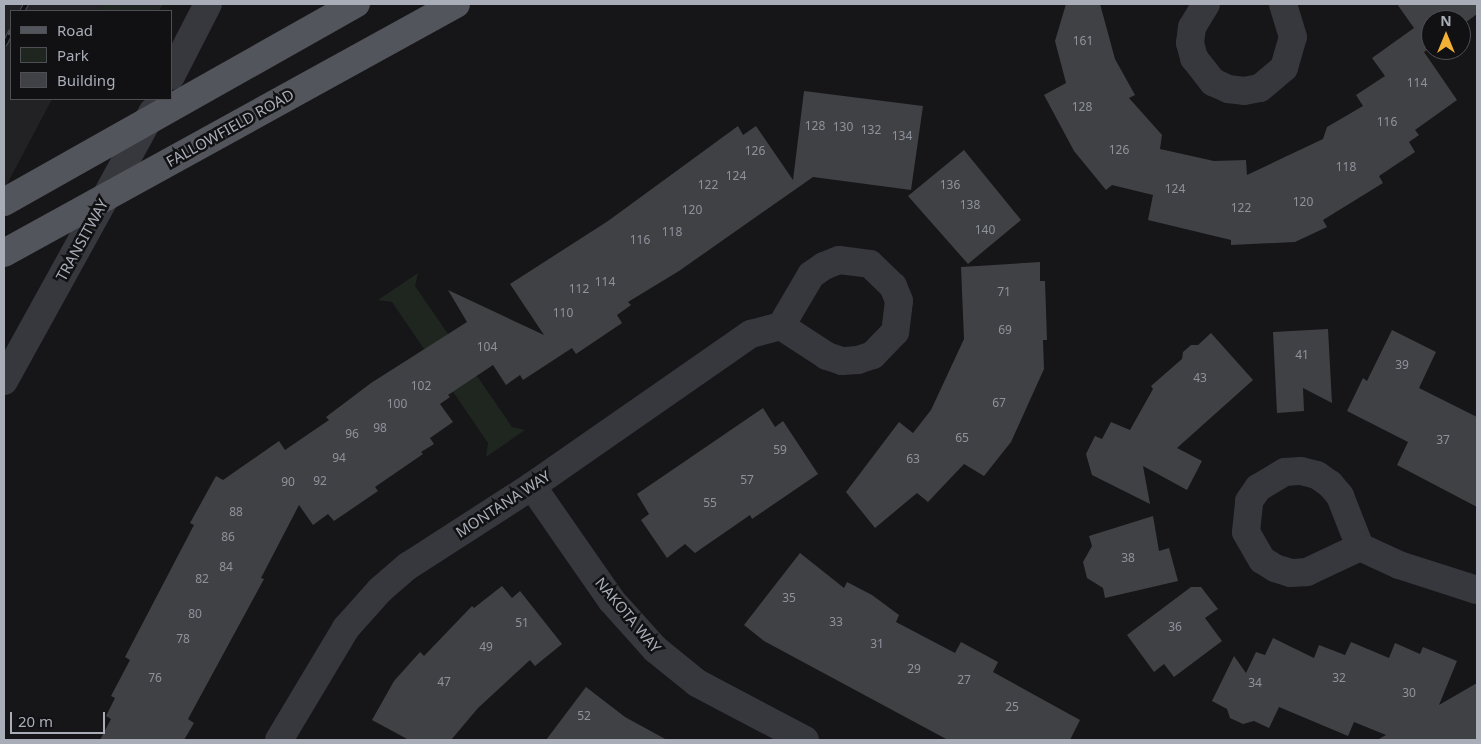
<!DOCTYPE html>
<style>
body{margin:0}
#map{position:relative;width:1481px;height:744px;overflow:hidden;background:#161618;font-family:"Noto Sans",sans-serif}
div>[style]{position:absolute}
.built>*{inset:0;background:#222225}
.green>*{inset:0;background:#1e261f}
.building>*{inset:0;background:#404145}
.minor>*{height:28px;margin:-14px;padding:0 14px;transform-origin:14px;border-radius:14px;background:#37383d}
.major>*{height:28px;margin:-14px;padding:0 14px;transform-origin:14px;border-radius:14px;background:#53555c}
.rail>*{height:5.5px;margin-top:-2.75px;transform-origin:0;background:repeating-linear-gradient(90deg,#111113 0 11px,#4a4c52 0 22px);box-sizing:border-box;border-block:1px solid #4a4c52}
span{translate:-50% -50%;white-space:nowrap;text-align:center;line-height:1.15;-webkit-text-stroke:5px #111113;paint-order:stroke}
.number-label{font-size:12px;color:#8e929b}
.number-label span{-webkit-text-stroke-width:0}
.street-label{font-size:15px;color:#a8adb8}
.frame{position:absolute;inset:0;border:5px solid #a8adb8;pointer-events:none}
.legend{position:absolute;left:10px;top:10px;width:162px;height:90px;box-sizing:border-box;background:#111113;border:1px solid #4d4f55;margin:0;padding:6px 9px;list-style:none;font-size:15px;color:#a8adb8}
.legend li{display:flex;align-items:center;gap:10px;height:25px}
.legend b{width:25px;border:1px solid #4d4f55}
.north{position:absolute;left:1421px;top:10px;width:50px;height:50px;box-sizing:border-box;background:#111113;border:1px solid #4d4f55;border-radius:50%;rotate:0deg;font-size:14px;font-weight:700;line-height:20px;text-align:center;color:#a8adb8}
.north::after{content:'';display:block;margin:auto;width:18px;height:22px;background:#f2b134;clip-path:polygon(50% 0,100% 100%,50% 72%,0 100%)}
.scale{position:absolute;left:10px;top:712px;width:95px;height:22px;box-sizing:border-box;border:2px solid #a8adb8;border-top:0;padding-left:6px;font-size:15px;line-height:18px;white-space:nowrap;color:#a8adb8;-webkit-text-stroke:4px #111113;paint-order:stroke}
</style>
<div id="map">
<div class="built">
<i style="clip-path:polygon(4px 4px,103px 4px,99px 11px,11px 11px,11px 99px,52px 99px,4px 190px)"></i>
</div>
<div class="green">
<i style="clip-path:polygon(103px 4px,163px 4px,159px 11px,99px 11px)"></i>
<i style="clip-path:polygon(418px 273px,415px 286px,512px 427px,525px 430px,486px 457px,488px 443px,392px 302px,378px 300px)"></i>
</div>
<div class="building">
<i style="clip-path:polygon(1066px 4px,1100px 4px,1115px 59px,1135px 95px,1129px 98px,1162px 135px,1160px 149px,1214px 161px,1246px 160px,1247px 175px,1323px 139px,1327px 127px,1363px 106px,1356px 95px,1385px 76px,1372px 58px,1414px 28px,1397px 4px,1477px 4px,1477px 14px,1461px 26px,1461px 20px,1431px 20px,1431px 47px,1424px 52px,1457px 100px,1415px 130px,1419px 135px,1409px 142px,1415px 152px,1379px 176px,1383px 183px,1323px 220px,1327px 227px,1295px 242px,1231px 245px,1231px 240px,1148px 220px,1153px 195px,1112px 185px,1106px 190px,1074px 151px,1044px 95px,1066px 83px,1055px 41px)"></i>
<i style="clip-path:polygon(804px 91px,923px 106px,911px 190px,813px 177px,679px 271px,628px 302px,631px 305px,617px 315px,622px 323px,576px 354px,572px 348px,523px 380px,520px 375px,506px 385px,493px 365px,448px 395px,450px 397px,440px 404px,453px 422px,430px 438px,434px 444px,421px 452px,423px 454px,375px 487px,378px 491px,334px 521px,328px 514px,313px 525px,299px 505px,261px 578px,264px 579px,188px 719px,194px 723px,184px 740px,100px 740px,111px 719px,106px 716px,115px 698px,111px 696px,130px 660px,125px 657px,194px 525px,190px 523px,216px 476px,223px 480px,279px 441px,285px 450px,329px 420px,326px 417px,371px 383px,467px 322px,448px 290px,544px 335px,510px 284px,608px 221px,738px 126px,743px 135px,756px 126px,793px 180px)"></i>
<i style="clip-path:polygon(964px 150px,1021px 220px,968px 264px,908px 196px)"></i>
<i style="clip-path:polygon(1040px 262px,1040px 281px,1045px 281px,1047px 340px,1043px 340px,1044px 369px,1011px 442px,984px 476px,964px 464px,928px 502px,917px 493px,875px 528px,846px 492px,899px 422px,913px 433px,931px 410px,964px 339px,961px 267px)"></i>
<i style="clip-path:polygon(1328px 329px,1332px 403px,1303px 388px,1304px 411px,1277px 413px,1273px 332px)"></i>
<i style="clip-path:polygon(1392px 330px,1436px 352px,1419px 388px,1477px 417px,1477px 507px,1397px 465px,1408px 442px,1347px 411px,1363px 378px,1367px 381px)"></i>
<i style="clip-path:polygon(1211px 333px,1253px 380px,1177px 448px,1202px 461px,1187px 490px,1143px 466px,1150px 504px,1092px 475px,1086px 454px,1095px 436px,1102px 439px,1111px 422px,1130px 430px,1153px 389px,1151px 386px,1182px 359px,1183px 352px,1191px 345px,1198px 345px)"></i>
<i style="clip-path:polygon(763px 408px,775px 427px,783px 421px,818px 474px,752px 519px,750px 515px,695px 553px,685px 544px,667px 558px,641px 520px,649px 514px,637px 494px)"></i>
<i style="clip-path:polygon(1153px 516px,1159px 551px,1169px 548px,1178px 581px,1105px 598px,1103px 588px,1087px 578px,1083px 562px,1092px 546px,1089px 536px)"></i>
<i style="clip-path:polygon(800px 553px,844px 588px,847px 582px,872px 595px,899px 615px,896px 622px,955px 653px,961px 642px,998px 662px,993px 672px,1080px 720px,1070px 740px,948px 740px,764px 641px,744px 625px)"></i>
<i style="clip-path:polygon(502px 586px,512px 598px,520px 591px,562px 644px,535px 666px,530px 660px,478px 708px,451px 740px,409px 740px,372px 720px,394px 681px,420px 652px,424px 656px,472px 606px,474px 608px)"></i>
<i style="clip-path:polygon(1191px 587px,1201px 587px,1218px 609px,1205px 618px,1222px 641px,1174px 677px,1164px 664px,1154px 672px,1127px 635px)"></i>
<i style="clip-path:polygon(1273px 638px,1314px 658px,1319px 645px,1345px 655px,1351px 642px,1389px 658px,1395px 643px,1420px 654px,1423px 647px,1457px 661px,1439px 705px,1477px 683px,1477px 740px,1377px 740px,1386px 735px,1354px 722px,1348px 736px,1279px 707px,1269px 728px,1254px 721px,1243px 724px,1230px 718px,1227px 709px,1212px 701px,1234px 656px,1246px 673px,1256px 652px,1265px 655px)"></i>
<i style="clip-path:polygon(586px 687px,625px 717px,667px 740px,546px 740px)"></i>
</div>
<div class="minor">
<i style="left:1206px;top:4px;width:27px;rotate:121deg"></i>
<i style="left:1192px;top:27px;width:16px;rotate:97deg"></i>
<i style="left:1190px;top:43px;width:16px;rotate:75deg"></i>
<i style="left:1194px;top:58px;width:31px;rotate:52deg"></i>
<i style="left:1213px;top:82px;width:17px;rotate:25deg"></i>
<i style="left:1228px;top:89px;width:16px;rotate:7deg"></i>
<i style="left:1244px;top:91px;width:16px;rotate:-11deg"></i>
<i style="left:1260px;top:88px;width:31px;rotate:-40deg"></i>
<i style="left:1284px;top:68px;width:32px;rotate:-74deg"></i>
<i style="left:1293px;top:37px;width:34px;rotate:-107deg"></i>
<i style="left:171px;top:76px;width:81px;rotate:-62.8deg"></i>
<i style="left:4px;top:381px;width:308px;rotate:-61.1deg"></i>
<i style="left:532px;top:486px;width:140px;rotate:55.2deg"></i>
<i style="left:612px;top:601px;width:64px;rotate:48.1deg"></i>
<i style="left:655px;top:649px;width:54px;rotate:39deg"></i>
<i style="left:697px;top:683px;width:122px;rotate:27.8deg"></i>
<i style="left:1360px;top:547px;width:59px;rotate:154.7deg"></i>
<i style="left:1307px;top:572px;width:16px;rotate:176deg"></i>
<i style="left:1291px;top:573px;width:17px;rotate:-163deg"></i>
<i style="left:1275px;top:568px;width:15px;rotate:-148deg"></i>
<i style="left:1262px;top:560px;width:32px;rotate:-120deg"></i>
<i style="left:1246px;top:532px;width:31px;rotate:-84deg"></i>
<i style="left:1249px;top:501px;width:16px;rotate:-55deg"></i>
<i style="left:1258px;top:488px;width:31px;rotate:-31deg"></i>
<i style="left:1285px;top:472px;width:16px;rotate:-4deg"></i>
<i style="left:1301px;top:471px;width:16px;rotate:14deg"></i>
<i style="left:1317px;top:475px;width:16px;rotate:35deg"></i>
<i style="left:1330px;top:484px;width:16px;rotate:50deg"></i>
<i style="left:1340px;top:496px;width:55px;rotate:68.6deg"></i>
<i style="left:1360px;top:547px;width:43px;rotate:24.8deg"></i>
<i style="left:1399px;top:565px;width:82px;rotate:17.8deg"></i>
<i style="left:279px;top:740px;width:131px;rotate:-59.1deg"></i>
<i style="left:346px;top:628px;width:51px;rotate:-48.2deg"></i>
<i style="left:380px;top:590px;width:37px;rotate:-41deg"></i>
<i style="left:408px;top:566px;width:148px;rotate:-32.8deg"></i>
<i style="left:532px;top:486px;width:267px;rotate:-34.8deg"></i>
<i style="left:751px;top:334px;width:31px;rotate:-15deg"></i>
<i style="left:781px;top:326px;width:59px;rotate:-59.5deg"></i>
<i style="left:811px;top:275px;width:16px;rotate:-35deg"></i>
<i style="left:824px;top:266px;width:16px;rotate:-22deg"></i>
<i style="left:839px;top:260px;width:31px;rotate:7deg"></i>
<i style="left:870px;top:264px;width:32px;rotate:44deg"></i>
<i style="left:893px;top:286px;width:16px;rotate:68deg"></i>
<i style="left:899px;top:301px;width:31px;rotate:97deg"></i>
<i style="left:895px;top:332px;width:32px;rotate:134deg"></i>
<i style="left:873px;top:355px;width:16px;rotate:162deg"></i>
<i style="left:858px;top:360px;width:16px;rotate:176deg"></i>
<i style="left:842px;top:361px;width:16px;rotate:-162deg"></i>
<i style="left:827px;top:356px;width:55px;rotate:-146.9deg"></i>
</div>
<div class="major">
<i style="left:4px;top:202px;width:404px;rotate:-29.4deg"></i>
<i style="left:4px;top:253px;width:516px;rotate:-28.85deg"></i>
</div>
<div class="rail">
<i style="left:22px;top:11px;width:8px;rotate:-60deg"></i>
<i style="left:4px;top:45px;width:16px;rotate:-63deg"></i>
</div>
<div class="number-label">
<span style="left:1083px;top:41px">161</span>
<span style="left:1417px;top:83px">114</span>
<span style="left:1082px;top:107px">128</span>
<span style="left:1387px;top:122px">116</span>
<span style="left:815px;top:126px">128</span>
<span style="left:843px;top:127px">130</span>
<span style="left:871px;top:130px">132</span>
<span style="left:902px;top:136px">134</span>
<span style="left:1119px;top:150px">126</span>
<span style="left:755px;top:151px">126</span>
<span style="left:1346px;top:167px">118</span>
<span style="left:736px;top:176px">124</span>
<span style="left:708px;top:185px">122</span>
<span style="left:950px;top:185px">136</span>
<span style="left:1175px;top:189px">124</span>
<span style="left:1303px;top:202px">120</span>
<span style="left:970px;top:205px">138</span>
<span style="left:1241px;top:208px">122</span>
<span style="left:692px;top:210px">120</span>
<span style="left:985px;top:230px">140</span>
<span style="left:672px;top:232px">118</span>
<span style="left:640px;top:240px">116</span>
<span style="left:605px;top:282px">114</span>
<span style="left:579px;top:289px">112</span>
<span style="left:1004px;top:292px">71</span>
<span style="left:563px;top:313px">110</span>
<span style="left:1005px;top:330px">69</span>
<span style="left:487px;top:347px">104</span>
<span style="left:1302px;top:355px">41</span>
<span style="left:1402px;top:365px">39</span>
<span style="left:1200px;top:378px">43</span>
<span style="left:421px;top:386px">102</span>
<span style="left:999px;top:403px">67</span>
<span style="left:397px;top:404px">100</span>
<span style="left:380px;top:428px">98</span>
<span style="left:352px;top:434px">96</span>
<span style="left:962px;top:438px">65</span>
<span style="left:1443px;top:440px">37</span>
<span style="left:780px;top:450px">59</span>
<span style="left:339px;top:458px">94</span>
<span style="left:913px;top:459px">63</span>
<span style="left:747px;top:480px">57</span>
<span style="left:320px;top:481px">92</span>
<span style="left:288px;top:482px">90</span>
<span style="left:710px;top:503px">55</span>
<span style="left:236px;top:512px">88</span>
<span style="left:228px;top:537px">86</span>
<span style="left:1128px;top:558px">38</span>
<span style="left:226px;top:567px">84</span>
<span style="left:202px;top:579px">82</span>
<span style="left:789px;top:598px">35</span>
<span style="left:195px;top:614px">80</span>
<span style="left:836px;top:622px">33</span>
<span style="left:522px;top:623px">51</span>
<span style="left:1175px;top:627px">36</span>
<span style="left:183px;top:639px">78</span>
<span style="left:877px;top:644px">31</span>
<span style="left:486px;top:647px">49</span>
<span style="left:914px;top:669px">29</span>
<span style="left:155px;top:678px">76</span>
<span style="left:1339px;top:678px">32</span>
<span style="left:964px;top:680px">27</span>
<span style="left:444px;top:682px">47</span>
<span style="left:1255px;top:683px">34</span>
<span style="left:1409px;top:693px">30</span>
<span style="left:1012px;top:707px">25</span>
<span style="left:584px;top:716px">52</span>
</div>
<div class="street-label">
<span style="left:230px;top:128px;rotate:-29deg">FALLOWFIELD ROAD</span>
<span style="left:82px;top:240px;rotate:-61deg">TRANSITWAY</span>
<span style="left:503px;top:504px;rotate:-33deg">MONTANA WAY</span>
<span style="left:628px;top:615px;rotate:50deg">NAKOTA WAY</span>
</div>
<div class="frame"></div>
<ul class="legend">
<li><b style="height:6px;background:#53555c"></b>Road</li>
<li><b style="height:14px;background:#1e261f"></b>Park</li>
<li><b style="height:14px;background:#404145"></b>Building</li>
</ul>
<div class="north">N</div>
<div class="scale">20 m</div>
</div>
